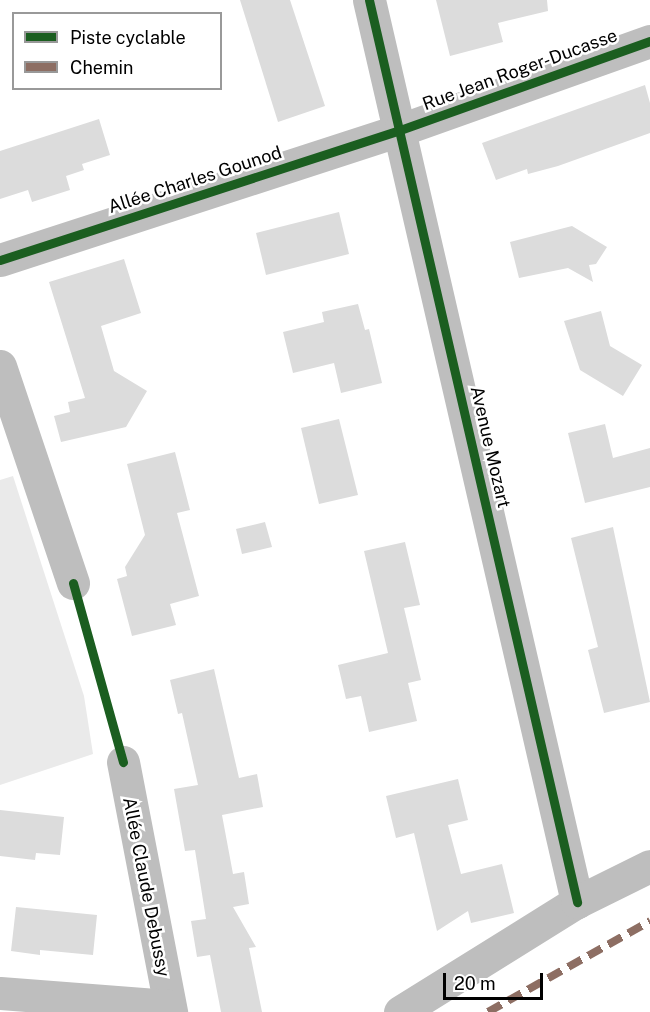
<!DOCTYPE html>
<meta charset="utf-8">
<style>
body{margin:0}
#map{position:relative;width:650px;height:1012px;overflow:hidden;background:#fff;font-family:"Public Sans",sans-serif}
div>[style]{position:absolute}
.green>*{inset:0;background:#eaeaea}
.building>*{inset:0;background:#dcdcdc}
.minor>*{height:33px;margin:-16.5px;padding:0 16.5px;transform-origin:16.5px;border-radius:16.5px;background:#bebebe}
.quiet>*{height:8px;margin-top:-4px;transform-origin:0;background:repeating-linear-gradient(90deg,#8d6e63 0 15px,transparent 0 23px)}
.cycleway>*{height:9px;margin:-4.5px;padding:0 4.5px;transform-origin:4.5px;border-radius:4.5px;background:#1b5e20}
span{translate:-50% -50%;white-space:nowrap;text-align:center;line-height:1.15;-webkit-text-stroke:5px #fff;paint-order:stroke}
.street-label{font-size:18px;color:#000}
.legend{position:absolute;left:12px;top:12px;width:210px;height:78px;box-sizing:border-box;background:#fff;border:2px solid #999;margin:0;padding:8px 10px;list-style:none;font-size:18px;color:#000}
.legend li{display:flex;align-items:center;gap:12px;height:30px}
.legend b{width:30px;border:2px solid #999}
.scale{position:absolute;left:443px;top:973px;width:100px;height:27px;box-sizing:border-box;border:3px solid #000;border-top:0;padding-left:8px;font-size:18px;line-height:21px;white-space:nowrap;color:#000;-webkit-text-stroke:4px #fff;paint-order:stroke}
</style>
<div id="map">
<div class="green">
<i style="clip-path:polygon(13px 476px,84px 696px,93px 754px,0 785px,0 480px)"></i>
</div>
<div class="building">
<i style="clip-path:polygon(240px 0,290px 0,325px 106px,278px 122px)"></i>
<i style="clip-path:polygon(436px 0,547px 0,548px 11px,498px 23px,503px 42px,450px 56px)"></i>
<i style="clip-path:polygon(645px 85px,650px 103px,650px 133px,558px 166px,528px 174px,527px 169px,496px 180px,482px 143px)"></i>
<i style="clip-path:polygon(99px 119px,110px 155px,82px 164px,84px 170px,66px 176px,70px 190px,32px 202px,28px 190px,0 199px,0 151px)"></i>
<i style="clip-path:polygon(339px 212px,349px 254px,266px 275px,256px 233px)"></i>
<i style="clip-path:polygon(572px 226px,607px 247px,596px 264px,589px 265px,593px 282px,568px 268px,519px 278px,510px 242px)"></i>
<i style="clip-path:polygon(124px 259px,141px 313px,101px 326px,114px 371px,147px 391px,126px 427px,61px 442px,54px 416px,70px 412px,68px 402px,85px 398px,49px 282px)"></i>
<i style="clip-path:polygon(358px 304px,365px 330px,369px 329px,382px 383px,341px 393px,334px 363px,293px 373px,283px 332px,324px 322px,322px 312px)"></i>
<i style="clip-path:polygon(601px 311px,610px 346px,642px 365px,623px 396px,580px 370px,564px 321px)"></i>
<i style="clip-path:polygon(339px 419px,358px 495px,319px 504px,301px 428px)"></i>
<i style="clip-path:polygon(605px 424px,613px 458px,650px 448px,650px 487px,585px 503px,568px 433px)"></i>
<i style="clip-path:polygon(175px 452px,190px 510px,177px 513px,199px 596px,170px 604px,176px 625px,132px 636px,117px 579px,127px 576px,125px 567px,145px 535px,127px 464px)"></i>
<i style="clip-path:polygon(265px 522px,272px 547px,242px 554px,236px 529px)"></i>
<i style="clip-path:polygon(613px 527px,650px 702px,604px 713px,588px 650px,598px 647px,571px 538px)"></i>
<i style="clip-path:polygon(405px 542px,420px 605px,404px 608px,421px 680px,408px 683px,417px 721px,369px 732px,361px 696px,346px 699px,338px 665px,388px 653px,364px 551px)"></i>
<i style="clip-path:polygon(214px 669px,239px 778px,257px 774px,263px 807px,222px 815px,233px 874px,244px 872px,249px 904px,233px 907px,256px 947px,249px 948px,262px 1012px,221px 1012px,210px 955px,197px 957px,191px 921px,206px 919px,195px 850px,185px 851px,174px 789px,198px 785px,182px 713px,178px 714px,170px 680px)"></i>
<i style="clip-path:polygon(458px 779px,468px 820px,448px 825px,461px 874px,502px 864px,514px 913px,471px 923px,468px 911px,437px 931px,414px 833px,396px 838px,386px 796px)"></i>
<i style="clip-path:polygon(0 810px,64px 817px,60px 855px,36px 853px,35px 860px,0 856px)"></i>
<i style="clip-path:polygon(16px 907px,97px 915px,93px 955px,40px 950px,40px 955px,11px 951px)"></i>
</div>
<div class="minor">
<i style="left:369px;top:0;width:926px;rotate:77.01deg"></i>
<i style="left:0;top:260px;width:421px;rotate:-18deg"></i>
<i style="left:400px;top:130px;width:265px;rotate:-19.6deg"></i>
<i style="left:0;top:366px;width:229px;rotate:71.4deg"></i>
<i style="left:123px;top:762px;width:255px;rotate:79.1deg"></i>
<i style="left:0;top:993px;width:169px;rotate:4.4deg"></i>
<i style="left:400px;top:1012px;width:208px;rotate:-31.9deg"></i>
<i style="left:577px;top:902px;width:81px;rotate:-26.3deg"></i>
</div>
<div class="quiet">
<i style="left:488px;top:1012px;width:186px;rotate:-29.3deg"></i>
</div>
<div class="cycleway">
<i style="left:369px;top:0;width:926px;rotate:77.01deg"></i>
<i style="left:0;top:260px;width:421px;rotate:-18deg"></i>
<i style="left:400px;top:130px;width:265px;rotate:-19.6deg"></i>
<i style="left:73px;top:583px;width:186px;rotate:74.4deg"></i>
</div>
<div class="street-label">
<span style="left:520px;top:70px;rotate:-20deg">Rue Jean Roger-Ducasse</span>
<span style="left:195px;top:180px;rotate:-18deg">Allée Charles Gounod</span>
<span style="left:490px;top:447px;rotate:77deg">Avenue Mozart</span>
<span style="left:146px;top:887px;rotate:79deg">Allée Claude Debussy</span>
</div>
<ul class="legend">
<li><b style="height:8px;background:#1b5e20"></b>Piste cyclable</li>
<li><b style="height:8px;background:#8d6e63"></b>Chemin</li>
</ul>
<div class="scale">20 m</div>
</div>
